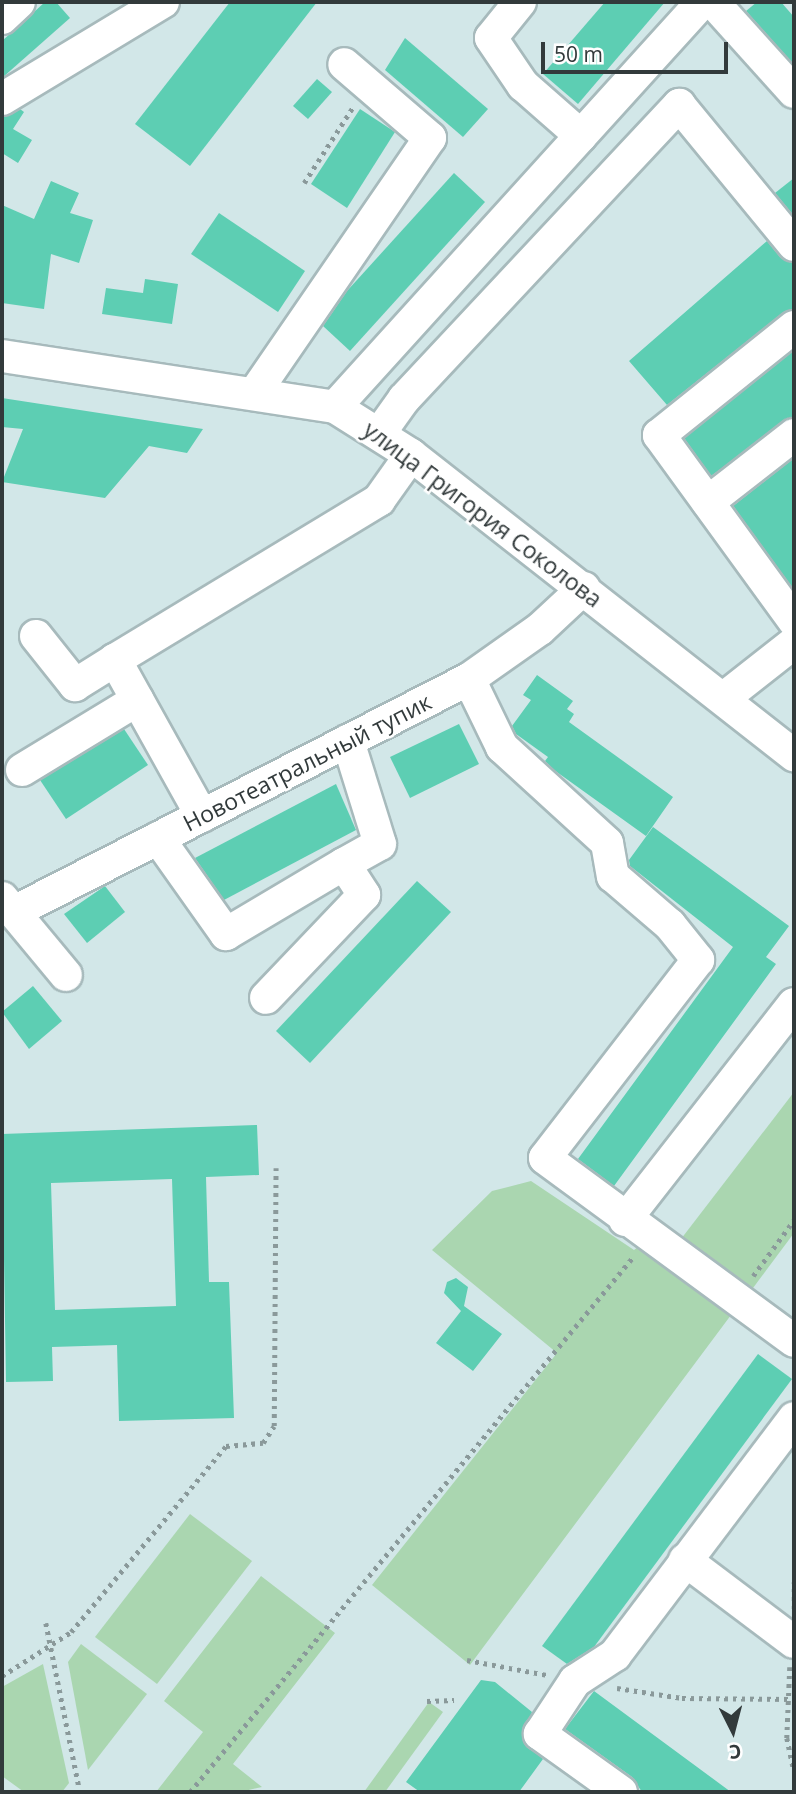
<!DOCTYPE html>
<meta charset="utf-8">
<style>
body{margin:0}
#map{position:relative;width:796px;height:1794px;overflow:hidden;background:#d2e7e8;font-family:"Open Sans",sans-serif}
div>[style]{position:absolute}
.green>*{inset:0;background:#aad6b0}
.building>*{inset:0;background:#5dceb3}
.path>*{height:4.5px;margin-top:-2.25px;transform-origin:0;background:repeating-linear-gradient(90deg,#8a999a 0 3.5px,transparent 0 8.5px)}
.roads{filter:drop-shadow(2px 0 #a7babc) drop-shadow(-2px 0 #a7babc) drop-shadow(0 2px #a7babc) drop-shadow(0 -2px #a7babc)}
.minor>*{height:32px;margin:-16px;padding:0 16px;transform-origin:16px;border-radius:16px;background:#fff}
span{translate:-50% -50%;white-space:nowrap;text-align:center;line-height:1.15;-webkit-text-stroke:5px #fff;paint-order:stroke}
.street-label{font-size:23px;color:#323a3b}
.frame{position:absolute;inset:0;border:4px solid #323a3b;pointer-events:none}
.north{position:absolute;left:698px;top:1696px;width:70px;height:70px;-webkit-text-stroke:5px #fff;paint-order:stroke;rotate:174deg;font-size:19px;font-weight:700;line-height:28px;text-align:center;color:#323a3b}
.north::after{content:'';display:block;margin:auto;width:24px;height:32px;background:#323a3b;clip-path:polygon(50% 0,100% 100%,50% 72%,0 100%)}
.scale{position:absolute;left:541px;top:42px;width:187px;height:32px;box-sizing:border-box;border:4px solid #323a3b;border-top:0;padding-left:9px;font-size:21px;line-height:24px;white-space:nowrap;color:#323a3b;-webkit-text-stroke:5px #fff;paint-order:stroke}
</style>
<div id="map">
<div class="green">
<i style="clip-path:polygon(794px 1092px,794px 1233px,750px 1292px,681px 1239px)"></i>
<i style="clip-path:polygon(531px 1181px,634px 1250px,642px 1244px,734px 1311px,470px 1665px,372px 1585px,557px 1353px,432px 1250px,492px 1191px)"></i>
<i style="clip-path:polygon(190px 1514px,252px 1561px,157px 1684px,95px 1637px)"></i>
<i style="clip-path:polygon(261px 1576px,335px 1633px,233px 1764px,262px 1787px,240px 1792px,156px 1792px,203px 1732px,164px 1701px)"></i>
<i style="clip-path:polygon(81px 1644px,147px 1694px,88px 1770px,68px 1662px)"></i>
<i style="clip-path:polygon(43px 1664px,69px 1783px,62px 1792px,24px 1792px,2px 1776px,2px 1687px)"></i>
<i style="clip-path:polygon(429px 1702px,443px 1712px,385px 1792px,364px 1792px)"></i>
</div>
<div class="building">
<i style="clip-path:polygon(45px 2px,56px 2px,70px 18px,2px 78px,2px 41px)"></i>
<i style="clip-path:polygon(230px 2px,317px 2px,190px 166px,135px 124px)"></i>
<i style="clip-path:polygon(605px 2px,665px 2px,578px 104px,543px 74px)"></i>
<i style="clip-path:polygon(757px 2px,781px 2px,794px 17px,794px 65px,746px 11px)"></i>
<i style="clip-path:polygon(405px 38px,488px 109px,463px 137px,385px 70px)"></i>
<i style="clip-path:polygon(317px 79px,332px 92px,308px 119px,293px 106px)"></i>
<i style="clip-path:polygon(20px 109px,24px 112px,13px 129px,32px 140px,18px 163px,2px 153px,2px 117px)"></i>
<i style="clip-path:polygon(360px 109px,395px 132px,347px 208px,311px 184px)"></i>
<i style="clip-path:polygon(454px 173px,485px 202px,350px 351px,323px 326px,347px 291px)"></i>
<i style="clip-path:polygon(794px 178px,794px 216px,775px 193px)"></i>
<i style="clip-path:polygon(51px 181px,79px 193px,70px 213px,93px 220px,79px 263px,51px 254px,44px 309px,2px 303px,2px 205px,34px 219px)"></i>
<i style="clip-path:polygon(219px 213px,305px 271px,278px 312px,191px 254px)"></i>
<i style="clip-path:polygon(767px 241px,780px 257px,794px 263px,794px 309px,783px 313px,667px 405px,629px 361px)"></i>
<i style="clip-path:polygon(145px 279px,178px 284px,172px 324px,102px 314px,106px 288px,143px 293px)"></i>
<i style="clip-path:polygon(794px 350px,794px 417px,711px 476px,684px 438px)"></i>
<i style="clip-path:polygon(2px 398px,203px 429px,187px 453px,149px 446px,105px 498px,2px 482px,23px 429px,2px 427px)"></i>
<i style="clip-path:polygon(794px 458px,794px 590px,733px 506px)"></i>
<i style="clip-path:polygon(537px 675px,573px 701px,567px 709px,574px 714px,569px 722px,673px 797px,646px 836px,554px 770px,545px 761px,548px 757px,516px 734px,512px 726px,531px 700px,523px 695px)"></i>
<i style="clip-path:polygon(459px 724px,479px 764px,410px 798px,390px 757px)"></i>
<i style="clip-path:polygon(124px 729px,148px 765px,66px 819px,40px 780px)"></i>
<i style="clip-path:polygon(336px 784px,356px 830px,224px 900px,195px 858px)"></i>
<i style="clip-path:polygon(653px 827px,789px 926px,766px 957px,776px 964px,614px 1186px,578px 1159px,733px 947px,630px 866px,629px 860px)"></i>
<i style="clip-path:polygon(417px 881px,451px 912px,310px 1063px,276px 1031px)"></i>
<i style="clip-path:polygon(105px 886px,125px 912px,87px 943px,64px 914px)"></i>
<i style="clip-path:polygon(33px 986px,62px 1021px,29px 1049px,2px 1012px)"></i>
<i style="clip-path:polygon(evenodd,257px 1125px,259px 1175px,206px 1177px,209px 1282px,229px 1282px,234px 1418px,119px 1421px,117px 1345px,52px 1347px,53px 1381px,6px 1382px,2px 1134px,257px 1125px,172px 1179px,176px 1306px,55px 1310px,51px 1183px,172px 1179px)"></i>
<i style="clip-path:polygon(456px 1278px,468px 1287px,464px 1306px,502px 1334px,473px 1371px,436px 1343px,461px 1311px,444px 1293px,447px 1282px)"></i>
<i style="clip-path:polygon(758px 1354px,792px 1379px,594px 1647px,567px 1664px,542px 1646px)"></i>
<i style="clip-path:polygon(481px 1680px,495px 1682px,532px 1712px,523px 1741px,543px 1759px,519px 1792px,420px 1792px,406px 1782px)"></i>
<i style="clip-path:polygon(594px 1691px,731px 1792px,642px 1792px,632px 1777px,565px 1729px)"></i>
</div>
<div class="path">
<i style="left:304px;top:183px;width:90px;rotate:-57.2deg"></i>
<i style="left:753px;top:1276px;width:69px;rotate:-53.8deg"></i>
<i style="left:794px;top:1609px;width:27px;rotate:-90deg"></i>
<i style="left:46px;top:1623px;width:172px;rotate:78.6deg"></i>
<i style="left:467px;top:1660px;width:81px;rotate:10.6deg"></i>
<i style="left:790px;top:1667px;width:71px;rotate:92.4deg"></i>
<i style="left:787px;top:1738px;width:33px;rotate:78deg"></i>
<i style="left:2px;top:1676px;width:82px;rotate:-32.5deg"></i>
<i style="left:71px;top:1632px;width:242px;rotate:-50.2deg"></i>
<i style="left:226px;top:1446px;width:37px;rotate:-5deg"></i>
<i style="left:263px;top:1443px;width:20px;rotate:-57deg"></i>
<i style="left:274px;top:1426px;width:258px;rotate:-89.6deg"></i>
<i style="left:617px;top:1688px;width:66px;rotate:8.7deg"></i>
<i style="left:682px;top:1698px;width:112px;rotate:0.5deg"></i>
<i style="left:427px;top:1701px;width:27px;rotate:-2deg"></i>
<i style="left:190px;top:1792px;width:695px;rotate:-50.37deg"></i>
</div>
<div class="roads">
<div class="minor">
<i style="left:520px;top:2px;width:46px;rotate:128.9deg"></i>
<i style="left:491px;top:38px;width:57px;rotate:55.8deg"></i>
<i style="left:523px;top:85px;width:77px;rotate:41.3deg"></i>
<i style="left:713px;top:2px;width:121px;rotate:48deg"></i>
<i style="left:2px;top:18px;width:23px;rotate:-43deg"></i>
<i style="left:2px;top:99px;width:188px;rotate:-31.1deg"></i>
<i style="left:794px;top:327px;width:173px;rotate:141.3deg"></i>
<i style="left:659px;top:435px;width:230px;rotate:54deg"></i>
<i style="left:2px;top:356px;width:337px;rotate:8.7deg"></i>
<i style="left:335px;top:407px;width:90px;rotate:32.3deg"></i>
<i style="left:411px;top:455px;width:487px;rotate:38.1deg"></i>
<i style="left:256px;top:391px;width:307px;rotate:-55.5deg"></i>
<i style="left:430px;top:138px;width:113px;rotate:-139.3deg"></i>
<i style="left:335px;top:407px;width:547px;rotate:-47.82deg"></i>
<i style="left:379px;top:434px;width:43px;rotate:-54.5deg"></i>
<i style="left:404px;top:399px;width:403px;rotate:-46.9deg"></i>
<i style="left:679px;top:105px;width:181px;rotate:50.6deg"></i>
<i style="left:708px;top:502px;width:109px;rotate:-37.9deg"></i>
<i style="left:36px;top:636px;width:63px;rotate:51.5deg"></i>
<i style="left:75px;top:685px;width:47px;rotate:-32deg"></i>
<i style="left:469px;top:679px;width:76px;rotate:64.1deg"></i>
<i style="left:502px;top:747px;width:142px;rotate:42.4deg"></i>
<i style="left:607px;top:843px;width:34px;rotate:80deg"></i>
<i style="left:613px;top:876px;width:75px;rotate:40.7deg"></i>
<i style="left:670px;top:925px;width:45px;rotate:51.3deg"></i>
<i style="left:698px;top:960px;width:250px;rotate:127.7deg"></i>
<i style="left:545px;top:1158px;width:309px;rotate:36.3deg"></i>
<i style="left:724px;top:698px;width:89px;rotate:-38.2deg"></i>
<i style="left:22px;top:770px;width:135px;rotate:-31.3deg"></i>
<i style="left:202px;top:816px;width:179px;rotate:-119.1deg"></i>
<i style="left:115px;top:660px;width:309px;rotate:-31.2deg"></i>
<i style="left:379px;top:500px;width:55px;rotate:-54.6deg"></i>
<i style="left:158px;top:838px;width:118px;rotate:54.7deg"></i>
<i style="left:226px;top:934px;width:137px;rotate:-30.7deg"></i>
<i style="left:344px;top:864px;width:37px;rotate:57deg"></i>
<i style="left:364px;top:895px;width:142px;rotate:133.6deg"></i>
<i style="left:344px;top:864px;width:41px;rotate:-29.1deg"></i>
<i style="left:380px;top:844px;width:108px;rotate:-107.3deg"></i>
<i style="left:2px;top:898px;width:100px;rotate:50.3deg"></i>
<i style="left:14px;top:912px;width:511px;rotate:-27.12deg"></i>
<i style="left:469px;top:679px;width:87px;rotate:-35.2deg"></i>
<i style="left:540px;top:629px;width:60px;rotate:-43deg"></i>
<i style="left:625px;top:1220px;width:274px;rotate:-52deg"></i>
<i style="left:685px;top:1560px;width:136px;rotate:37deg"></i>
<i style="left:621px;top:1792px;width:100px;rotate:-144.4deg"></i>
<i style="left:540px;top:1734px;width:64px;rotate:-56.6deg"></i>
<i style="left:575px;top:1681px;width:48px;rotate:-33deg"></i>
<i style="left:615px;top:1655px;width:297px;rotate:-52.9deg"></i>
</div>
</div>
<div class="street-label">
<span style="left:483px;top:514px;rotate:37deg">улица Григория Соколова</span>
<span style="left:307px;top:762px;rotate:-27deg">Новотеатральный тупик</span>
</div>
<div class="frame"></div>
<div class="north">С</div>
<div class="scale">50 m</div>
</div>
